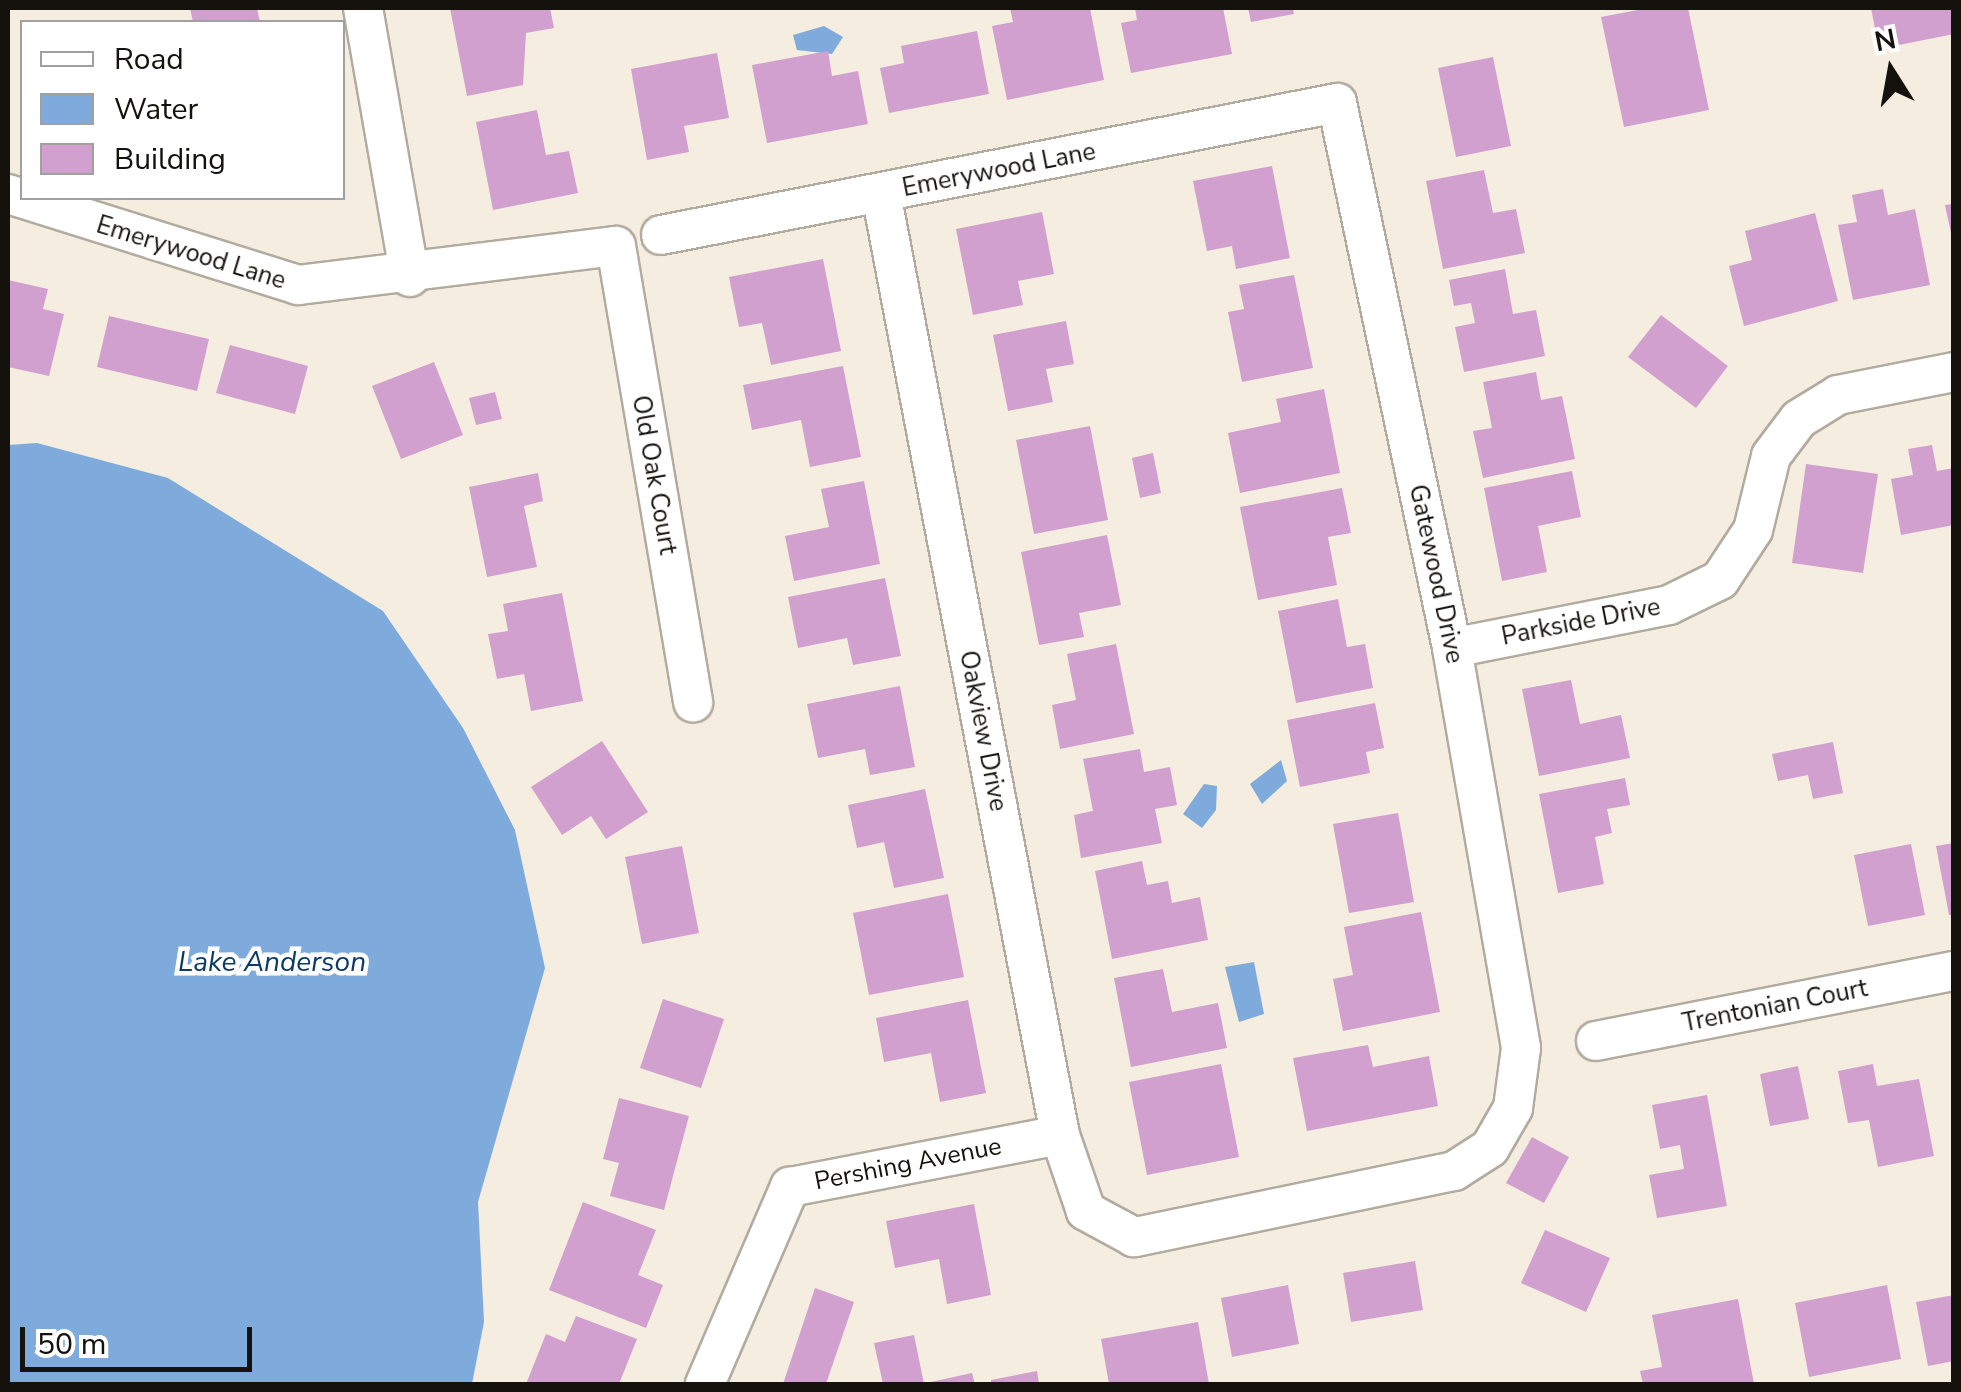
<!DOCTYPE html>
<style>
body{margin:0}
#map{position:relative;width:1961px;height:1392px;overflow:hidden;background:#f4ede0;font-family:"Nunito Sans",sans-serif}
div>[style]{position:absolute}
.water>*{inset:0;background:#7fabdc}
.building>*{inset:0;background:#d2a0ce}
.roads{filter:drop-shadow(2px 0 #b2ab9f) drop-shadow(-2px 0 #b2ab9f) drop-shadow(0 2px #b2ab9f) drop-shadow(0 -2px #b2ab9f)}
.minor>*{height:38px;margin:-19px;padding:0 19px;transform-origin:19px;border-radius:19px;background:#fff}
span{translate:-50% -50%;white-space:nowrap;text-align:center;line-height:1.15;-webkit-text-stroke:9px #fff;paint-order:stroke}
.street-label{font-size:25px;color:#15120e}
.water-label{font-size:28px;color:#0d3b68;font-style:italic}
.frame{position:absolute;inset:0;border:10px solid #15120e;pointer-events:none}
.legend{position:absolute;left:20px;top:20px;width:325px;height:180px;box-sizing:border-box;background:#fff;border:2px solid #a1a09f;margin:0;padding:12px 18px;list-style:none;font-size:30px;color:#15120e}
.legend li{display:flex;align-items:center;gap:20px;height:50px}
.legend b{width:50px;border:2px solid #a1a09f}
.north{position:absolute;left:1841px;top:20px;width:100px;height:100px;-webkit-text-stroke:8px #fff;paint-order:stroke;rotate:349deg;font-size:28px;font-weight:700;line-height:40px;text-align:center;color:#15120e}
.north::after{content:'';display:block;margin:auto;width:35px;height:45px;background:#15120e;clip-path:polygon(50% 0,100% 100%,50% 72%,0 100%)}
.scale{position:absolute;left:20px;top:1327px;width:232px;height:45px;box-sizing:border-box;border:5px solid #15120e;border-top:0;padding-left:12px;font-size:30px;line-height:35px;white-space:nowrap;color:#15120e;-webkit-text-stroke:8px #fff;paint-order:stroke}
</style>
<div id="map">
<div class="water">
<i style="clip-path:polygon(824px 26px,843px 37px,832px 54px,797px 50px,793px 35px)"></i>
<i style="clip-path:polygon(37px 443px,168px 478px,383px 611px,463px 728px,515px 830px,545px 968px,478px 1202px,484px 1322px,472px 1384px,8px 1384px,8px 445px)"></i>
<i style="clip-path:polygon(1281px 760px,1287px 781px,1262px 804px,1250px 784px)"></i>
<i style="clip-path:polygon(1204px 784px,1217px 786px,1216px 810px,1202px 828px,1183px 814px)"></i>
<i style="clip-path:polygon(1254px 962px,1264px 1014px,1239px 1022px,1225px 967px)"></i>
</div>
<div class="building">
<i style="clip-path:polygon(190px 8px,257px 8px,260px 22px,193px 22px)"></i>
<i style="clip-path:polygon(450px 8px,550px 8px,554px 28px,526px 33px,523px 85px,467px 96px)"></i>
<i style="clip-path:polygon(1010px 8px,1090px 8px,1104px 80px,1007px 100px,992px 26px,1013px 22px)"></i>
<i style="clip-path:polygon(1135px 8px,1223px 8px,1232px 54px,1131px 73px,1121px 23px,1137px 20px)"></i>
<i style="clip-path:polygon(1248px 8px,1293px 8px,1294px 14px,1251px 22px)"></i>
<i style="clip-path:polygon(1648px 8px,1688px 8px,1709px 110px,1624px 127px,1601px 17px)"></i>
<i style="clip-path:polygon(1871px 8px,1954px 8px,1954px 34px,1879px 49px)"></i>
<i style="clip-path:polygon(977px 31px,989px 94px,889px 113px,880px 68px,904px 63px,901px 46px)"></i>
<i style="clip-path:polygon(828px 51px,832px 76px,858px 71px,868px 124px,767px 143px,752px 65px)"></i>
<i style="clip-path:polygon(717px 53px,729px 118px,684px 126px,689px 152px,647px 160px,631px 69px)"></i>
<i style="clip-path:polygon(1493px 57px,1511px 146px,1456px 157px,1438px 68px)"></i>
<i style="clip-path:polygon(537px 110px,546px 155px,569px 151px,578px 193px,493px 210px,476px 122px)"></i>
<i style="clip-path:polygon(1272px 166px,1290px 258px,1236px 269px,1232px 246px,1207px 251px,1193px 181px)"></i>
<i style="clip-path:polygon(1484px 170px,1493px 213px,1516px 209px,1525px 253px,1443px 269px,1426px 181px)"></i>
<i style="clip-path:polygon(1883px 189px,1888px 215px,1915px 209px,1930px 285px,1853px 300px,1838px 225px,1857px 222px,1852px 195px)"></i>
<i style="clip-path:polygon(1954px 204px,1954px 238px,1952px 238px,1945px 205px)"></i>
<i style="clip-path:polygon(1042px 212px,1054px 274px,1018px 281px,1023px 305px,973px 315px,956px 229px)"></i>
<i style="clip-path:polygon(1815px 213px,1838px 301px,1744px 326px,1729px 266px,1752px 260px,1745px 231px)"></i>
<i style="clip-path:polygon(823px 259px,841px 351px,771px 365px,762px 323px,739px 327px,729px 277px)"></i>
<i style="clip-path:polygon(1505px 269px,1513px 314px,1536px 310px,1545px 356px,1464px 372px,1455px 327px,1475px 323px,1471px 303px,1454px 306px,1449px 280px)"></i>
<i style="clip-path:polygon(1294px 275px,1313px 368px,1242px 382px,1228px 312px,1244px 309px,1239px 285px)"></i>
<i style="clip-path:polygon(8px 280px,48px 289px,43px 309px,64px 314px,49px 376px,8px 367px)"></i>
<i style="clip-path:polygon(1661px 315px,1728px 366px,1696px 408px,1628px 357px)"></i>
<i style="clip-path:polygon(109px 316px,209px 339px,197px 391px,97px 367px)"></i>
<i style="clip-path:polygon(1066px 321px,1074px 364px,1046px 369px,1053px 402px,1008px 411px,993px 335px)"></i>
<i style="clip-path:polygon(230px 345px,308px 366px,295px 414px,216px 393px)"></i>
<i style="clip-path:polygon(434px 362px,463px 435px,401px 459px,372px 386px)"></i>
<i style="clip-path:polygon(843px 366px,861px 457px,810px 467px,801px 420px,752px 430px,743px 385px)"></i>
<i style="clip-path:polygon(1536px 372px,1541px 400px,1562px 396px,1575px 459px,1483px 478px,1473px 431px,1492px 428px,1483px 382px)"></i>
<i style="clip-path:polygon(1324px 389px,1340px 473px,1240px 493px,1228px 433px,1281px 422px,1276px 399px)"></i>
<i style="clip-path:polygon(495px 392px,502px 419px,476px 425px,469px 398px)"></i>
<i style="clip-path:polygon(1090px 426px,1108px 520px,1034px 534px,1016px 440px)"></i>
<i style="clip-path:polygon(1932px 445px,1937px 471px,1954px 468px,1954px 525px,1901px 535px,1891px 479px,1913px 475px,1908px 449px)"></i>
<i style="clip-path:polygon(1153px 453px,1161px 493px,1140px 498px,1132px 458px)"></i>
<i style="clip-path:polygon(1806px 464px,1878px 474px,1863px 573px,1792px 563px)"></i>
<i style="clip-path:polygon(1572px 471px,1581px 517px,1538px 526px,1547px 572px,1502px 581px,1484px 488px)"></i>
<i style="clip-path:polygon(538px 473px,543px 501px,524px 506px,537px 567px,487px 577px,469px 487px)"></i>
<i style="clip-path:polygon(864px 481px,880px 564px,794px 581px,785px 536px,829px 527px,821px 489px)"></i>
<i style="clip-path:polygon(1342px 488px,1351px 533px,1328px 537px,1337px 585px,1258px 600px,1240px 507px)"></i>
<i style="clip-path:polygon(1107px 535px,1121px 605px,1079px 613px,1084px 637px,1039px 645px,1021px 552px)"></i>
<i style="clip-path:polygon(885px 578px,901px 656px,853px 665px,847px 638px,798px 648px,788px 597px)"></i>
<i style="clip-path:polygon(562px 593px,583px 701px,531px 711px,524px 674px,497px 679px,488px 634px,508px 631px,503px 604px)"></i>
<i style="clip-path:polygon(1338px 599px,1347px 647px,1365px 644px,1373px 688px,1296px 703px,1278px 611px)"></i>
<i style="clip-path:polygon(1116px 644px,1134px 734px,1060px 749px,1052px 705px,1076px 700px,1067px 654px)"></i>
<i style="clip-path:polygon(1571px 680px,1580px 724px,1621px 715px,1630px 758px,1539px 776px,1522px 689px)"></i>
<i style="clip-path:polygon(900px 686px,915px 767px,870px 775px,865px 749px,818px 758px,807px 704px)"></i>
<i style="clip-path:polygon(1375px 703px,1384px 748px,1366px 752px,1370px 773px,1300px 787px,1287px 720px)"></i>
<i style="clip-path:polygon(602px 741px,648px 812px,606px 839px,591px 816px,562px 835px,531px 787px)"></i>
<i style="clip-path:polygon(1833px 742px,1843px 793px,1813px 799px,1808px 775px,1778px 781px,1772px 754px)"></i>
<i style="clip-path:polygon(1140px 749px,1144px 772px,1170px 767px,1177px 805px,1155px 809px,1162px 843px,1081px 858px,1074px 815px,1093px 811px,1083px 759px)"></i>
<i style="clip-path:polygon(1625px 778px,1630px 805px,1607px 809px,1612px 833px,1595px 837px,1604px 884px,1558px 893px,1539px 794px)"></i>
<i style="clip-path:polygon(925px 789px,944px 878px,894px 888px,884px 842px,857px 848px,848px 805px)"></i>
<i style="clip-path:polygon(1398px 813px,1414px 902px,1349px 913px,1333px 824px)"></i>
<i style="clip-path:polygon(1954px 843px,1954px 915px,1949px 915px,1936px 846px)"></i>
<i style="clip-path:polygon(1911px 844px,1925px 915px,1868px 926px,1854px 855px)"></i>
<i style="clip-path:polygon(682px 846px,699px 933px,642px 944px,625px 857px)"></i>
<i style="clip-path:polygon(1142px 861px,1147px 885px,1168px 881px,1172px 903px,1200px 897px,1208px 940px,1112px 959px,1095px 871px)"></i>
<i style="clip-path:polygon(948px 894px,964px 977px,869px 995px,853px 913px)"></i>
<i style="clip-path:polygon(1421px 912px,1440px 1012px,1343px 1031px,1333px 979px,1353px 975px,1344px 927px)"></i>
<i style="clip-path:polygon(1163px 969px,1172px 1012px,1218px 1003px,1227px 1048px,1131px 1067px,1114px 978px)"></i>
<i style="clip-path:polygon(663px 999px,724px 1019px,701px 1088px,640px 1068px)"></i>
<i style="clip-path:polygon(968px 1000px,986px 1093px,940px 1102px,931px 1053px,884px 1062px,876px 1018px)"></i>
<i style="clip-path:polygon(1368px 1045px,1373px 1067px,1429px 1056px,1438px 1106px,1307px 1131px,1293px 1058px)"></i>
<i style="clip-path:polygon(1221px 1064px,1239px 1157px,1147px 1175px,1129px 1082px)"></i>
<i style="clip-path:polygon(1873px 1064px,1877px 1086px,1919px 1079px,1934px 1156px,1878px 1167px,1869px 1120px,1848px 1123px,1838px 1071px)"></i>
<i style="clip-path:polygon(1798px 1066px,1809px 1119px,1770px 1126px,1760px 1074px)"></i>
<i style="clip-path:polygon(1707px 1095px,1727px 1206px,1657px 1218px,1649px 1175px,1684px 1169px,1680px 1145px,1660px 1149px,1652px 1105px)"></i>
<i style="clip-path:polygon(619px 1098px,689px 1116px,664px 1210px,610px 1196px,619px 1163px,603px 1159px)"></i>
<i style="clip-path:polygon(1532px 1137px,1569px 1157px,1544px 1203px,1506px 1183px)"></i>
<i style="clip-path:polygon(583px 1202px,656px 1230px,638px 1275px,663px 1285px,646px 1328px,549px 1290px)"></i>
<i style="clip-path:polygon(974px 1204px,991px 1295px,947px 1304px,939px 1259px,895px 1268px,886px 1221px)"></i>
<i style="clip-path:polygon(1545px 1230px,1610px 1258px,1586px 1312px,1521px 1283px)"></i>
<i style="clip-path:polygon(1415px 1261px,1423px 1310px,1351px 1322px,1343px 1273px)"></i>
<i style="clip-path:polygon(1288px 1285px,1299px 1344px,1232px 1357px,1221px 1298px)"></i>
<i style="clip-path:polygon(1887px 1285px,1901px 1359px,1809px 1377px,1795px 1303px)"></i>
<i style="clip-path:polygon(815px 1288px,854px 1302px,826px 1384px,783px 1384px)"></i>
<i style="clip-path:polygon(1954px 1295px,1954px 1361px,1928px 1366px,1916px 1302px)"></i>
<i style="clip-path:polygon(1738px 1299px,1754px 1384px,1643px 1384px,1640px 1371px,1662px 1367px,1652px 1315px)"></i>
<i style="clip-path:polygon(576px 1316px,637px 1339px,619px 1384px,526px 1384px,546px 1334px,565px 1342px)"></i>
<i style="clip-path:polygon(1198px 1322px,1209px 1384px,1109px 1384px,1101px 1339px)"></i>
<i style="clip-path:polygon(914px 1335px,924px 1384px,883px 1384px,874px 1343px)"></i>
<i style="clip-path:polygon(1037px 1371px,1039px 1384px,991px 1384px,991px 1380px)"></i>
<i style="clip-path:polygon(972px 1373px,975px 1384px,926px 1384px,926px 1383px)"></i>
</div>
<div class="roads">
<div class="minor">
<i style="left:363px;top:8px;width:273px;rotate:80.1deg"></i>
<i style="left:8px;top:194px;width:304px;rotate:17.4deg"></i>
<i style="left:298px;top:285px;width:320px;rotate:-7deg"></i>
<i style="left:616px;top:246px;width:463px;rotate:80.4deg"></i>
<i style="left:661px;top:235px;width:689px;rotate:-11.05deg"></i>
<i style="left:1337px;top:103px;width:557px;rotate:78.08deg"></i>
<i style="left:1452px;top:648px;width:406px;rotate:80.2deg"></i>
<i style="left:1521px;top:1048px;width:61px;rotate:97.6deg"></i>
<i style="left:1513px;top:1108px;width:46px;rotate:119.9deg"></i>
<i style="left:1490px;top:1148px;width:43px;rotate:147.4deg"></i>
<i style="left:1454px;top:1171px;width:327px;rotate:168.3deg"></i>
<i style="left:1134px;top:1237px;width:55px;rotate:-151.6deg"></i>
<i style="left:1086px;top:1211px;width:80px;rotate:-108.9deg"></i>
<i style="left:1060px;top:1135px;width:959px;rotate:-100.76deg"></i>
<i style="left:1452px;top:648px;width:221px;rotate:-11.2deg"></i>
<i style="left:1669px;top:605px;width:57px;rotate:-26.1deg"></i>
<i style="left:1720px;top:580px;width:60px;rotate:-56.6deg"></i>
<i style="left:1753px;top:530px;width:76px;rotate:-76.3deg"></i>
<i style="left:1771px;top:456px;width:46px;rotate:-52.9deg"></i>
<i style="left:1799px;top:419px;width:46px;rotate:-31.6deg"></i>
<i style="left:1838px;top:395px;width:118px;rotate:-11.2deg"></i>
<i style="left:1596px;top:1041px;width:365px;rotate:-11.1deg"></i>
<i style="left:705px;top:1384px;width:215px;rotate:-66.7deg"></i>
<i style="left:790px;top:1187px;width:275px;rotate:-10.9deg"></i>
</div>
</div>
<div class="street-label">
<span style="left:999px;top:170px;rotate:-11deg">Emerywood Lane</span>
<span style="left:191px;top:253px;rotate:17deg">Emerywood Lane</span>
<span style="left:654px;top:475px;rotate:80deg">Old Oak Court</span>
<span style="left:1436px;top:574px;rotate:78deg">Gatewood Drive</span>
<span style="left:1581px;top:622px;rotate:-11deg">Parkside Drive</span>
<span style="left:983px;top:731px;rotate:79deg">Oakview Drive</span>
<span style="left:1775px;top:1006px;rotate:-11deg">Trentonian Court</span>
<span style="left:908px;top:1164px;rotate:-11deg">Pershing Avenue</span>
</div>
<div class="water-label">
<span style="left:272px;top:962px">Lake Anderson</span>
</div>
<div class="frame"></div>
<ul class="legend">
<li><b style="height:12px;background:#fff"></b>Road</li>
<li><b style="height:28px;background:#7fabdc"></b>Water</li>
<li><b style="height:28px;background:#d2a0ce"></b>Building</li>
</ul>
<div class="north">N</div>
<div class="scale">50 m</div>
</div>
